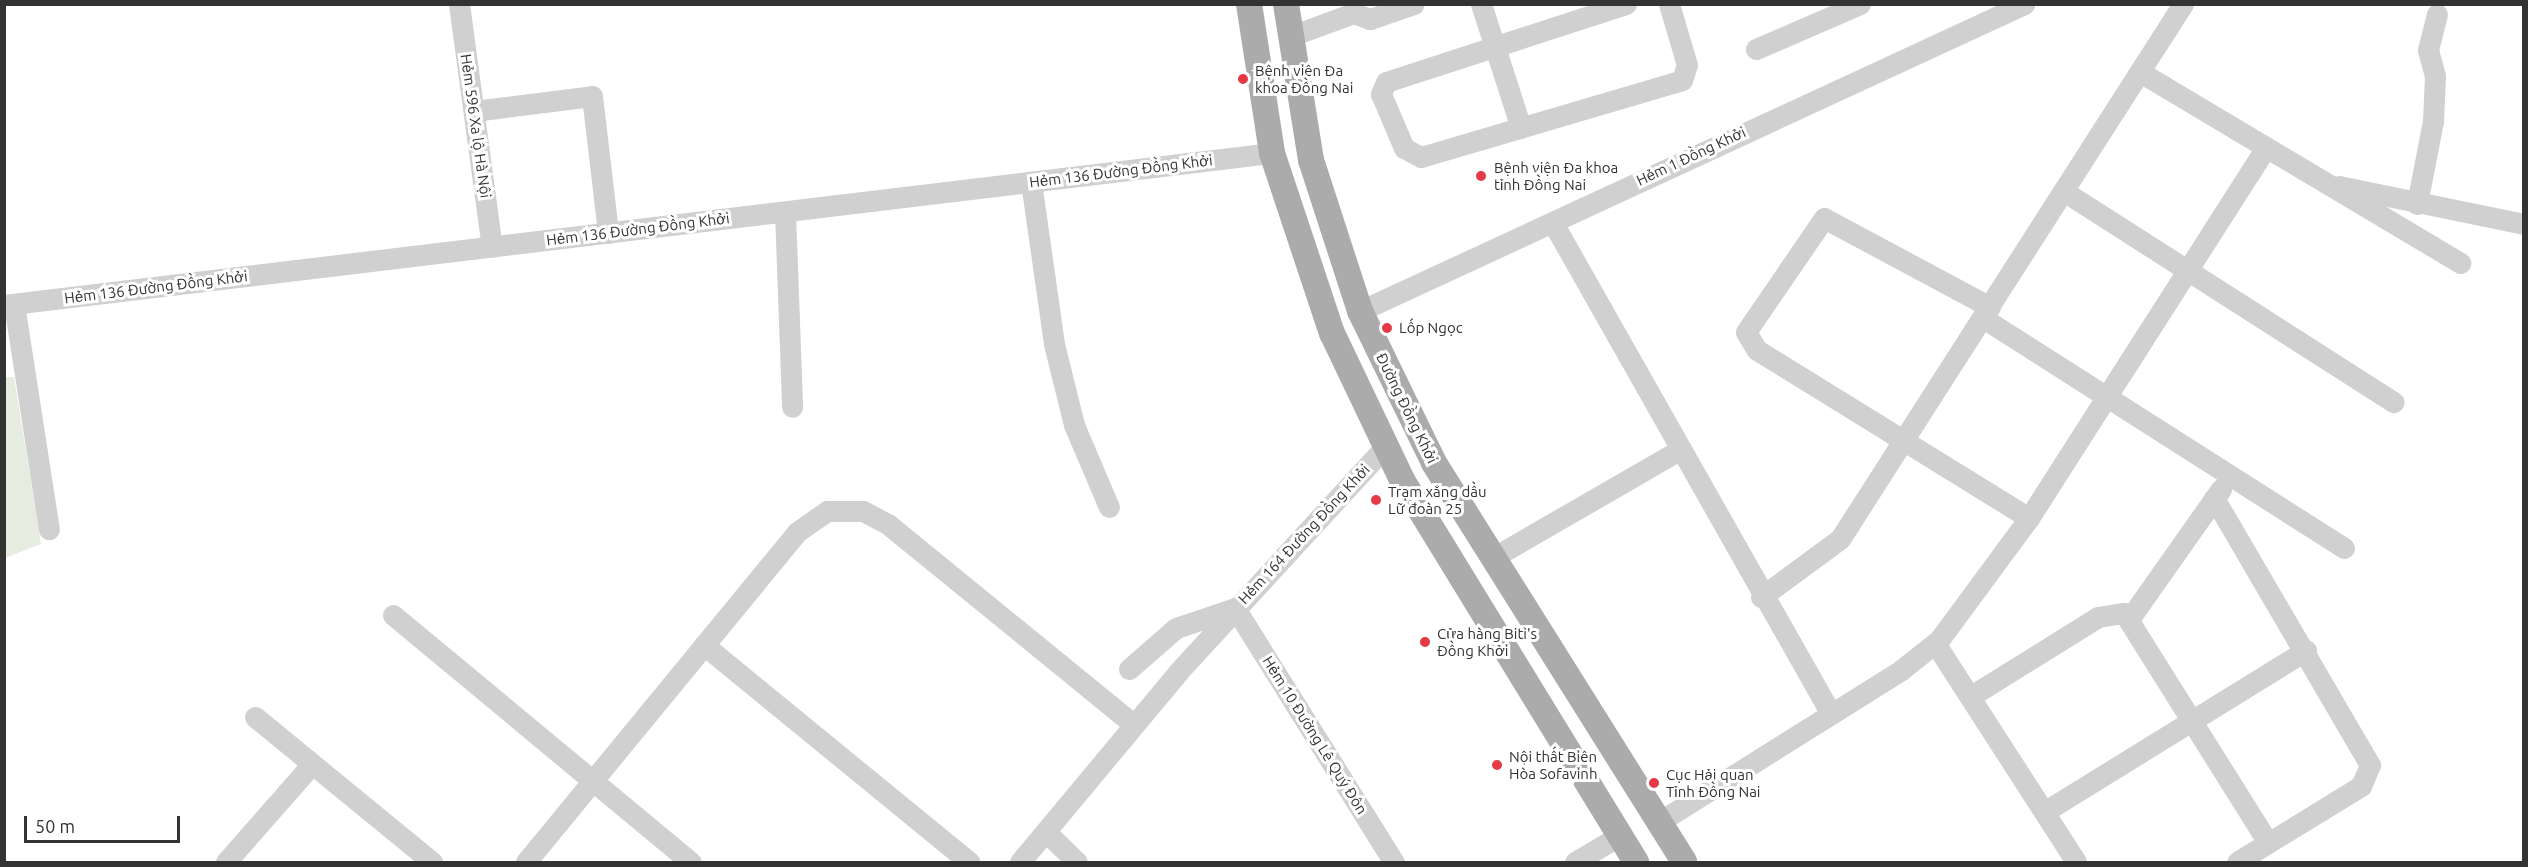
<!DOCTYPE html>
<meta charset="utf-8">
<style>
body{margin:0}
#map{position:relative;width:2528px;height:867px;overflow:hidden;background:#fff;font-family:Ubuntu,sans-serif}
div>[style]{position:absolute}
.green>*{inset:0;background:#e6ecdf}
.minor>*{height:21px;margin:-10.5px;padding:0 10.5px;transform-origin:10.5px;border-radius:10.5px;background:#d0d0d0}
.major>*{height:26px;margin:-13px;padding:0 13px;transform-origin:13px;border-radius:13px;background:#ababab}
.dots>*{width:16px;height:16px;translate:-50% -50%;box-sizing:border-box;border:3px solid #fff;border-radius:50%}
span{translate:-50% -50%;white-space:nowrap;text-align:center;line-height:1.15;-webkit-text-stroke:6px #fff;paint-order:stroke}
.poi-label{font-size:15px;color:#333}
.left{translate:0 -50%;text-align:left}
.street-label{font-size:15px;color:#333}
.frame{position:absolute;inset:0;border:6px solid #333;pointer-events:none}
.scale{position:absolute;left:24px;top:816px;width:156px;height:27px;box-sizing:border-box;border:3px solid #333;border-top:0;padding-left:8px;font-size:18px;line-height:21px;white-space:nowrap;color:#333;-webkit-text-stroke:4px #fff;paint-order:stroke}
</style>
<div id="map">
<div class="green">
<i style="clip-path:polygon(5px 377px,14px 377px,41px 544px,5px 558px)"></i>
</div>
<div class="minor">
<i style="left:459px;top:4px;width:245px;rotate:82.3deg"></i>
<i style="left:1481px;top:4px;width:130px;rotate:72.1deg"></i>
<i style="left:1626px;top:4px;width:252px;rotate:162deg"></i>
<i style="left:1386px;top:82px;width:13px;rotate:113deg"></i>
<i style="left:1381px;top:94px;width:59px;rotate:66.9deg"></i>
<i style="left:1404px;top:148px;width:19px;rotate:28deg"></i>
<i style="left:1421px;top:157px;width:272px;rotate:-16.4deg"></i>
<i style="left:1682px;top:80px;width:16px;rotate:-72deg"></i>
<i style="left:1687px;top:65px;width:64px;rotate:-106.4deg"></i>
<i style="left:1291px;top:36px;width:67px;rotate:-20.1deg"></i>
<i style="left:1354px;top:13px;width:17px;rotate:21deg"></i>
<i style="left:1370px;top:19px;width:46px;rotate:-18.8deg"></i>
<i style="left:1756px;top:49px;width:113px;rotate:-23.4deg"></i>
<i style="left:2140px;top:72px;width:373px;rotate:30.8deg"></i>
<i style="left:474px;top:111px;width:119px;rotate:-7.2deg"></i>
<i style="left:592px;top:96px;width:138px;rotate:83.3deg"></i>
<i style="left:1031px;top:182px;width:164px;rotate:81.9deg"></i>
<i style="left:1054px;top:344px;width:83px;rotate:76.1deg"></i>
<i style="left:1074px;top:425px;width:89px;rotate:66.9deg"></i>
<i style="left:2339px;top:186px;width:189px;rotate:11.6deg"></i>
<i style="left:2065px;top:192px;width:390px;rotate:32.6deg"></i>
<i style="left:2417px;top:204px;width:85px;rotate:-79.1deg"></i>
<i style="left:2433px;top:121px;width:45px;rotate:-87.5deg"></i>
<i style="left:2435px;top:76px;width:27px;rotate:-105deg"></i>
<i style="left:2428px;top:50px;width:37px;rotate:-76deg"></i>
<i style="left:785px;top:212px;width:195px;rotate:87.9deg"></i>
<i style="left:1553px;top:223px;width:562px;rotate:60.47deg"></i>
<i style="left:14px;top:304px;width:228px;rotate:81.2deg"></i>
<i style="left:4px;top:305px;width:1277px;rotate:-6.84deg"></i>
<i style="left:1990px;top:307px;width:188px;rotate:-151.8deg"></i>
<i style="left:1824px;top:218px;width:138px;rotate:124.4deg"></i>
<i style="left:1746px;top:332px;width:21px;rotate:59deg"></i>
<i style="left:1757px;top:350px;width:320px;rotate:31.7deg"></i>
<i style="left:1360px;top:311px;width:732px;rotate:-24.81deg"></i>
<i style="left:1983px;top:318px;width:428px;rotate:32.5deg"></i>
<i style="left:2214px;top:498px;width:309px;rotate:59.7deg"></i>
<i style="left:2370px;top:765px;width:23px;rotate:113deg"></i>
<i style="left:2361px;top:786px;width:145px;rotate:148.5deg"></i>
<i style="left:1494px;top:557px;width:214px;rotate:-30deg"></i>
<i style="left:1761px;top:597px;width:98px;rotate:-36.3deg"></i>
<i style="left:1840px;top:539px;width:636px;rotate:-57.34deg"></i>
<i style="left:1235px;top:608px;width:300px;rotate:58deg"></i>
<i style="left:393px;top:615px;width:387px;rotate:39.7deg"></i>
<i style="left:2130px;top:618px;width:158px;rotate:-54.8deg"></i>
<i style="left:1935px;top:643px;width:260px;rotate:57.2deg"></i>
<i style="left:704px;top:645px;width:343px;rotate:39.3deg"></i>
<i style="left:1129px;top:669px;width:62px;rotate:-41.1deg"></i>
<i style="left:1176px;top:628px;width:62px;rotate:-18.7deg"></i>
<i style="left:1971px;top:696px;width:150px;rotate:-31.9deg"></i>
<i style="left:2098px;top:617px;width:26px;rotate:-9deg"></i>
<i style="left:2124px;top:613px;width:271px;rotate:57.9deg"></i>
<i style="left:255px;top:717px;width:229px;rotate:39.3deg"></i>
<i style="left:2044px;top:812px;width:308px;rotate:-31.7deg"></i>
<i style="left:1659px;top:822px;width:286px;rotate:-32.1deg"></i>
<i style="left:1901px;top:670px;width:48px;rotate:-38.3deg"></i>
<i style="left:1939px;top:640px;width:152px;rotate:-53.6deg"></i>
<i style="left:2029px;top:518px;width:438px;rotate:-57.4deg"></i>
<i style="left:1046px;top:832px;width:43px;rotate:44.1deg"></i>
<i style="left:226px;top:862px;width:130px;rotate:-48.7deg"></i>
<i style="left:526px;top:862px;width:427px;rotate:-50.6deg"></i>
<i style="left:797px;top:532px;width:37px;rotate:-35deg"></i>
<i style="left:827px;top:511px;width:36px"></i>
<i style="left:863px;top:511px;width:30px;rotate:28deg"></i>
<i style="left:889px;top:525px;width:316px;rotate:39.2deg"></i>
<i style="left:1020px;top:862px;width:249px;rotate:-50.2deg"></i>
<i style="left:1179px;top:671px;width:304px;rotate:-47.4deg"></i>
<i style="left:1575px;top:862px;width:51px;rotate:-30.6deg"></i>
</div>
<div class="major">
<i style="left:1249px;top:4px;width:151px;rotate:81.2deg"></i>
<i style="left:1272px;top:153px;width:190px;rotate:71.6deg"></i>
<i style="left:1332px;top:333px;width:163px;rotate:64.5deg"></i>
<i style="left:1402px;top:480px;width:448px;rotate:58.5deg"></i>
<i style="left:1286px;top:4px;width:158px;rotate:80.9deg"></i>
<i style="left:1311px;top:160px;width:159px;rotate:72deg"></i>
<i style="left:1360px;top:311px;width:169px;rotate:64deg"></i>
<i style="left:1434px;top:463px;width:471px;rotate:57.9deg"></i>
</div>
<div class="dots">
<i style="left:1243px;top:79px;background:#e63946"></i>
<i style="left:1481px;top:176px;background:#e63946"></i>
<i style="left:1387px;top:328px;background:#e63946"></i>
<i style="left:1376px;top:500px;background:#e63946"></i>
<i style="left:1425px;top:642px;background:#e63946"></i>
<i style="left:1497px;top:765px;background:#e63946"></i>
<i style="left:1654px;top:783px;background:#e63946"></i>
</div>
<div class="poi-label">
<span class="left" style="left:1255px;top:79px">Bệnh viện Đa<br>khoa Đồng Nai</span>
<span class="left" style="left:1494px;top:176px">Bệnh viện Đa khoa<br>tỉnh Đồng Nai</span>
<span class="left" style="left:1399px;top:328px">Lốp Ngọc</span>
<span class="left" style="left:1388px;top:500px">Trạm xăng dầu<br>Lữ đoàn 25</span>
<span class="left" style="left:1437px;top:642px">Cửa hàng Biti's<br>Đồng Khởi</span>
<span class="left" style="left:1509px;top:765px">Nội thất Biên<br>Hòa Sofavinh</span>
<span class="left" style="left:1666px;top:783px">Cục Hải quan<br>Tỉnh Đồng Nai</span>
</div>
<div class="street-label">
<span style="left:476px;top:126px;rotate:82deg">Hẻm 596 Xa lộ Hà Nội</span>
<span style="left:1691px;top:156px;rotate:-25deg">Hẻm 1 Đồng Khởi</span>
<span style="left:1121px;top:171px;rotate:-7deg">Hẻm 136 Đường Đồng Khởi</span>
<span style="left:638px;top:229px;rotate:-7deg">Hẻm 136 Đường Đồng Khởi</span>
<span style="left:156px;top:287px;rotate:-7deg">Hẻm 136 Đường Đồng Khởi</span>
<span style="left:1407px;top:408px;rotate:64deg">Đường Đồng Khởi</span>
<span style="left:1304px;top:534px;rotate:-47deg">Hẻm 164 Đường Đồng Khởi</span>
<span style="left:1315px;top:735px;rotate:58deg">Hẻm 10 Đường Lê Quý Đôn</span>
</div>
<div class="frame"></div>
<div class="scale">50 m</div>
</div>
